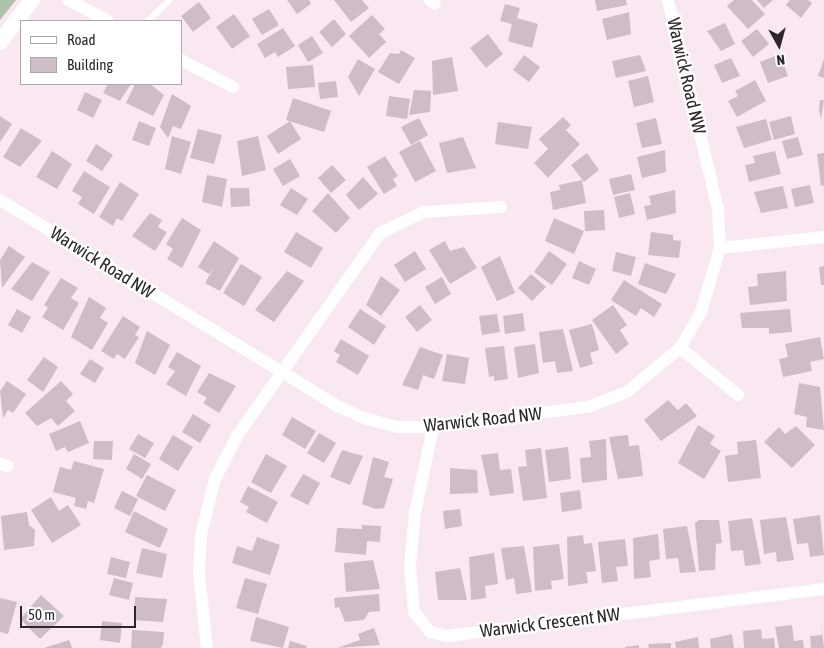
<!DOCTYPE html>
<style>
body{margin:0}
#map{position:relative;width:824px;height:648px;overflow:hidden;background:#f9e7f1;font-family:"Asap Condensed",sans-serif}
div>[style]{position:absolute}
.green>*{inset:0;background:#b1c2ab}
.building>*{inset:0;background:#cebcc6}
.service>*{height:6px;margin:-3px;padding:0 3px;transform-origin:3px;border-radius:3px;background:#fff}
.minor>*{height:12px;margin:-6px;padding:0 6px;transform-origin:6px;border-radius:6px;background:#fff}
.tertiary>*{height:16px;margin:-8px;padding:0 8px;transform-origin:8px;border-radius:8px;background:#fff}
span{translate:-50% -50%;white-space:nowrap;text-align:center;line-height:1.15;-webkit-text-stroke:5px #fff;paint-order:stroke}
.street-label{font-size:18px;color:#2d262a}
.legend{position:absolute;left:20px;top:20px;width:162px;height:65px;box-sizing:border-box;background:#fff;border:1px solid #aba8aa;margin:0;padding:6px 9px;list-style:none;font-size:15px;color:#2d262a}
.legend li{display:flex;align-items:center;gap:10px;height:25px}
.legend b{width:25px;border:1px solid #aba8aa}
.north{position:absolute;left:754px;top:20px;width:50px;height:50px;-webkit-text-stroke:4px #fff;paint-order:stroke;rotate:173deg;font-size:14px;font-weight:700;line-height:20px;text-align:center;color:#2d262a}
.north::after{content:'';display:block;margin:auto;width:18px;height:22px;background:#2d262a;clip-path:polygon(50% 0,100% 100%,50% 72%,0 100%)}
.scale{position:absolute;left:20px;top:606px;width:116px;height:22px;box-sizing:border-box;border:2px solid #2d262a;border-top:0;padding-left:6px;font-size:15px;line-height:18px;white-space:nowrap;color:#2d262a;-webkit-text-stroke:4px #fff;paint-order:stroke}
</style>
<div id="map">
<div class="green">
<i style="clip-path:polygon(0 0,16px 0,0 20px)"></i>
</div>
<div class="building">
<i style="clip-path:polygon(287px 0,309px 0,311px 4px,297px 14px)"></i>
<i style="clip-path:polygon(334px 0,362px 0,369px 8px,351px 22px)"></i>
<i style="clip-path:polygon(595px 0,626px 0,627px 5px,597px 11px)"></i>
<i style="clip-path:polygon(734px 0,752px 0,765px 14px,748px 29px,727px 6px)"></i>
<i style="clip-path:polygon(757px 0,773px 0,764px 8px)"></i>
<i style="clip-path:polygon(790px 0,808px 0,812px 3px,801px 18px,786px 5px)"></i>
<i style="clip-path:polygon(199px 2px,211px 18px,193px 32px,181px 16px)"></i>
<i style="clip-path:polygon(505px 4px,520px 8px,517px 18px,538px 24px,532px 48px,508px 41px,512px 24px,500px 21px)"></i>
<i style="clip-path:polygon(269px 9px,279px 25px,262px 35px,252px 19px)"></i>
<i style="clip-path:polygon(629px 12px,631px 34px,607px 40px,602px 19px)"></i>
<i style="clip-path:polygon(234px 14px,250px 36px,232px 49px,216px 27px)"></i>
<i style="clip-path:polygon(372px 15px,385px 29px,379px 34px,386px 42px,369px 58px,349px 36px)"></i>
<i style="clip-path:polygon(334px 19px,346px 34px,332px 47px,319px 32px)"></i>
<i style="clip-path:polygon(725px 23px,735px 44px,721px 51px,707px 31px)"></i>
<i style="clip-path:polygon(283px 28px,295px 46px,278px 57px,275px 52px,265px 58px,257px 44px)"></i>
<i style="clip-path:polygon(757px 29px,769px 44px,753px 57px,741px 41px)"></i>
<i style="clip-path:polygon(488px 34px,503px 54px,486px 68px,470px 48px)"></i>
<i style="clip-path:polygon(312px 36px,323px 53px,308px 62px,298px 45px)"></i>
<i style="clip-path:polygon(401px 50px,415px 58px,399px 84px,378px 72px,390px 53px,399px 54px)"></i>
<i style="clip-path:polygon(780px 54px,788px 76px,768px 83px,760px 62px)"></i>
<i style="clip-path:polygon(524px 55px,540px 67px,529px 82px,513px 70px)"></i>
<i style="clip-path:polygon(640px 55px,646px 71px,616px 78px,612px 61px)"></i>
<i style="clip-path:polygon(452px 57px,458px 91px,433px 95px,432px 61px)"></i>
<i style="clip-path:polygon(731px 58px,740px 76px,722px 83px,714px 65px)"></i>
<i style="clip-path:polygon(358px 59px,375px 69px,359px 96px,348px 77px)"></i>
<i style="clip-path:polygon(824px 59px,824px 78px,818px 76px)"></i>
<i style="clip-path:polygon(313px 65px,315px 87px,288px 89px,286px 67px)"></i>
<i style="clip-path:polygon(648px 76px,654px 102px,634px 107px,628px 81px)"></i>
<i style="clip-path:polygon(755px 80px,766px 101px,737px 117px,728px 101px,738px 96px,735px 91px)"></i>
<i style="clip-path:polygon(336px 81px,338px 97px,320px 99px,318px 83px)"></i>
<i style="clip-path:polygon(108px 84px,131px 84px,120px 101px,103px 93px)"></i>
<i style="clip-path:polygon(135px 84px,150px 84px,164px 95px,153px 116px,126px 103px)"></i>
<i style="clip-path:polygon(414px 90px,431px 91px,430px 112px,409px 115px)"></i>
<i style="clip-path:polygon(85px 92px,102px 100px,93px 118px,77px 110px)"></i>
<i style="clip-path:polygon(172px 94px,191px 106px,181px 129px,173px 126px,168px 138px,160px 127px)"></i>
<i style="clip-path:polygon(389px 96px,410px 99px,407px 119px,386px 116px)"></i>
<i style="clip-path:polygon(293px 98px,331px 111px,324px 132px,286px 120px)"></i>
<i style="clip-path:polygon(820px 100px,824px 100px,821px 119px,819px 109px)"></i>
<i style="clip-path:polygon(0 116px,12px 124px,0 142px)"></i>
<i style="clip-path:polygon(791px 116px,795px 134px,774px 140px,769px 122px)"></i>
<i style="clip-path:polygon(563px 117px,571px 125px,566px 130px,580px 144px,548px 178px,534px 163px,548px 149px,539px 139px)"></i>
<i style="clip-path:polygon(419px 118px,428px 135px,411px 145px,401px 127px)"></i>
<i style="clip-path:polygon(656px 118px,662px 144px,642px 148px,636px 123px)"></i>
<i style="clip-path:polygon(766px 119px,772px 140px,744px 148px,736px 127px)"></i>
<i style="clip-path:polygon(139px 121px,156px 128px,149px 146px,132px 140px)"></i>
<i style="clip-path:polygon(290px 121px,301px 139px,278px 154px,267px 136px)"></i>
<i style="clip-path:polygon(498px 122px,532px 127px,528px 149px,495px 144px)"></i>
<i style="clip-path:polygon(21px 128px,42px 141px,20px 167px,3px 157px)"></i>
<i style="clip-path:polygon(198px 129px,222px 135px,214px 164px,190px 158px)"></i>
<i style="clip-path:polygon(172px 136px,191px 142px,181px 174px,165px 169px)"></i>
<i style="clip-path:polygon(258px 136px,266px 170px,242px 176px,237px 141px)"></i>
<i style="clip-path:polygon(463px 137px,476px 168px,447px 173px,439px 143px)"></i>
<i style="clip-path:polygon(798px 137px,803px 155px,787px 159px,782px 141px)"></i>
<i style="clip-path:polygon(420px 141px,436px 171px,415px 182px,399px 152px)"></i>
<i style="clip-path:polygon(96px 144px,113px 155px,102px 171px,86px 161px)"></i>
<i style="clip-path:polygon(665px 150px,666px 172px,642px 178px,637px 157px)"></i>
<i style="clip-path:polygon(52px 151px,72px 164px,57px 189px,36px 177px)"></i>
<i style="clip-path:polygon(775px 151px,781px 174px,749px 182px,745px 165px,755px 163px,753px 156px)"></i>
<i style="clip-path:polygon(587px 153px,599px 170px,584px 182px,571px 165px)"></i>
<i style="clip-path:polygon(824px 153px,824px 185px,821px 186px,817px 154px)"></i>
<i style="clip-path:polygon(385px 156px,398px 176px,393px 179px,397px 186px,384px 194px,367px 167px)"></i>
<i style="clip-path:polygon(290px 159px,300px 176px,283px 186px,273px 169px)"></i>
<i style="clip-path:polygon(332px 165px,346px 180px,331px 193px,318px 178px)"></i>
<i style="clip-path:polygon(84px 171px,110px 187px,94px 214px,78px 204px,82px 197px,72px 191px)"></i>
<i style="clip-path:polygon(631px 174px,635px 190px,613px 195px,609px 179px)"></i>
<i style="clip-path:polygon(207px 175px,227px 179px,222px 207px,202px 202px)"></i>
<i style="clip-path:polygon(363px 177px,378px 194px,359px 210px,346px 195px)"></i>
<i style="clip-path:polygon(582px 180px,586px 203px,553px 210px,550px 192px,560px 190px,559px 185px)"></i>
<i style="clip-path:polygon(120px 182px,139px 194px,122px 221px,117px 218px,113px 226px,99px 217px)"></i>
<i style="clip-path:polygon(810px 185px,814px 203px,795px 207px,791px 189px)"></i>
<i style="clip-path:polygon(783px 186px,788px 208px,761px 213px,754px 192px)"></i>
<i style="clip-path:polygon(230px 188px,249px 188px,250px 206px,231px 207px)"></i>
<i style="clip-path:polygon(291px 188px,308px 199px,297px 215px,280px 205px)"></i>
<i style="clip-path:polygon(675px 190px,676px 213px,647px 220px,644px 206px,651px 205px,649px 196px)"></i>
<i style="clip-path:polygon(328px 193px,350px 218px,336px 233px,312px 211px)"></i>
<i style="clip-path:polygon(630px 193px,635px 214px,619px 218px,614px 197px)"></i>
<i style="clip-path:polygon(604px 210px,605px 230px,585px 231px,584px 211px)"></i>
<i style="clip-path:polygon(150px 213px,162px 220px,158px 227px,167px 232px,155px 251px,132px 236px)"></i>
<i style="clip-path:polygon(182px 218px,201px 230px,182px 268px,167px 259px,173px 249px,166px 244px)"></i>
<i style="clip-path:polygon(554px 218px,584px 231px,574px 254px,545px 241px)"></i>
<i style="clip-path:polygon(296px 232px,323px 248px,311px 268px,284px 252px)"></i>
<i style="clip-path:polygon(651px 232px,673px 235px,673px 240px,681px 241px,679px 258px,648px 255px)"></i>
<i style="clip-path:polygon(214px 241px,239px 258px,220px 291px,205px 283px,213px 269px,209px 274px,198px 267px)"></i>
<i style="clip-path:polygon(445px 241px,450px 251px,464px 247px,477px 268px,450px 284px,429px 250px)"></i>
<i style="clip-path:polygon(9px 246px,25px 257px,2px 288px,0 260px)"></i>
<i style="clip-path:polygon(415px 251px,426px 269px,405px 282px,394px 265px)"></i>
<i style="clip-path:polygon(549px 251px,567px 264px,552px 285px,534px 272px)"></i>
<i style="clip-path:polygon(616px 252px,636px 257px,631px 276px,612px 271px)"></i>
<i style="clip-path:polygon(500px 256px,515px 293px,497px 301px,481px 267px)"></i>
<i style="clip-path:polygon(579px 261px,596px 269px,589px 285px,572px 278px)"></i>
<i style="clip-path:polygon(32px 262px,50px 272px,32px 301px,11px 289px)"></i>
<i style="clip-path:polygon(645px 263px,676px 274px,666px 294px,638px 284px)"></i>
<i style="clip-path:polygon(241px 264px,262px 277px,244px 306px,223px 293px)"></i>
<i style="clip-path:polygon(824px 266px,824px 285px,821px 285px,819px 267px)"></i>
<i style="clip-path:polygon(287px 271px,304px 281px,274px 322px,255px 310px)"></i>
<i style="clip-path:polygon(786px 271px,787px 301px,750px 305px,748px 287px,758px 286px,757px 274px)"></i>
<i style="clip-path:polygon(531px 274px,546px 287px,532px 301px,518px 288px)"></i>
<i style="clip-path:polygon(381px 276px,400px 290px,381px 316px,366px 305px)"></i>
<i style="clip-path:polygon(442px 277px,451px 294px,435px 304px,425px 287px)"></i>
<i style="clip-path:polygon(61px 278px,78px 288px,71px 298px,79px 303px,63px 330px,42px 317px,48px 308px,44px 305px)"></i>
<i style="clip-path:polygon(624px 280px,662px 304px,654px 317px,641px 308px,636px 316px,611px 300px)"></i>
<i style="clip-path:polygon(89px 297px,106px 308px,100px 318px,108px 323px,92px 350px,71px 337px)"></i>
<i style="clip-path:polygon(420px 305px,432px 320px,417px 332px,405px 317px)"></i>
<i style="clip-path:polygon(613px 305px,627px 325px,620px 330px,629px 344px,616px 354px,592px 320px)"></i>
<i style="clip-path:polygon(17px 309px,31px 317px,22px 333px,8px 325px)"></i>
<i style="clip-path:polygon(360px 309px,386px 326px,374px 345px,348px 327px)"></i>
<i style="clip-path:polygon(790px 309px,792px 332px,769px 334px,769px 328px,742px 328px,740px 313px)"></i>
<i style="clip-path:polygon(523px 313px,525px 331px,505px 334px,503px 316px)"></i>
<i style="clip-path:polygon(497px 314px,500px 332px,482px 335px,479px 316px)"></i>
<i style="clip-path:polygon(123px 316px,140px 327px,135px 335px,139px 337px,125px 359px,117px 354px,114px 359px,101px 351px)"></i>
<i style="clip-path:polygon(592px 324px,599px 350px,590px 353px,593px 364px,580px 368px,569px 330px)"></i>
<i style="clip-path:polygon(563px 329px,573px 371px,557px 373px,555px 361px,543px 363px,539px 332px)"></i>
<i style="clip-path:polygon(147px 331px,170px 345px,155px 375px,135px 363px)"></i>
<i style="clip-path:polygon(820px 337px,824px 359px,810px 362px,812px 371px,783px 377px,779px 359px,788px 357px,785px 344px)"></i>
<i style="clip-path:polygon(341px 339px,369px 356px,358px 375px,336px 362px,340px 355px,334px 351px)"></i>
<i style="clip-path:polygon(535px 344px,539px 373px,518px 378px,514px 347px)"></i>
<i style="clip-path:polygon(504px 346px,508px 379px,494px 381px,494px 376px,489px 377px,485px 348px)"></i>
<i style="clip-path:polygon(420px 347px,443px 355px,434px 379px,423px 375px,418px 390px,402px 385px)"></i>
<i style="clip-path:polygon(177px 352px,201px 366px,186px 396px,166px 384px,175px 371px,168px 367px)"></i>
<i style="clip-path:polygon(447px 354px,469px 358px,465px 384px,442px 381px)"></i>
<i style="clip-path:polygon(44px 357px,58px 367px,43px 392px,27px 380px)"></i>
<i style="clip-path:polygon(90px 359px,104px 368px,95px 383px,80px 374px)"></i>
<i style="clip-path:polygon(209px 373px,236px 386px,219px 413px,203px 403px,207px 398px,197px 392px)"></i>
<i style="clip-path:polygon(7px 381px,26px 394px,13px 413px,8px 410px,3px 418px,0 391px)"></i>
<i style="clip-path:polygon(61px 381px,73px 394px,66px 401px,75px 411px,58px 426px,51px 418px,37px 426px,25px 413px)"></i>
<i style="clip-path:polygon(799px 383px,820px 387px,824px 430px,806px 427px,807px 417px,794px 414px)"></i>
<i style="clip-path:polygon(668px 400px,678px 410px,686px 403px,697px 416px,661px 441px,644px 420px)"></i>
<i style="clip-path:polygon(193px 414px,211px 425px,200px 443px,182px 432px)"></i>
<i style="clip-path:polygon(292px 417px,316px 431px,305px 449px,282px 435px)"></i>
<i style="clip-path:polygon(80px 421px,89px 443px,68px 452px,65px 447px,56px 451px,49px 434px)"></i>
<i style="clip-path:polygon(698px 425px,715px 436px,710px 444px,721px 451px,704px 479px,678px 463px)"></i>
<i style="clip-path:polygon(796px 426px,815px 445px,792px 468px,764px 442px,779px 427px,785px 434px)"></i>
<i style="clip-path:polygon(319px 433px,336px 443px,324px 463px,307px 453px)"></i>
<i style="clip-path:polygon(138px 434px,154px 443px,145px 458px,129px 449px)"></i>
<i style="clip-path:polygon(173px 435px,193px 447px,178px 471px,159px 459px)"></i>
<i style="clip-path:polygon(628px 435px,629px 446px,639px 445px,643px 476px,618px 479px,609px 437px)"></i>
<i style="clip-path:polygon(606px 439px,607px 480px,582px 483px,580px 458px,591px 457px,589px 441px)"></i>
<i style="clip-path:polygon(756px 440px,761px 478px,728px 482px,725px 456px,738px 454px,737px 442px)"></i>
<i style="clip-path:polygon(94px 441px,113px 441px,112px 460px,93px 459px)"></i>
<i style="clip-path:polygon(568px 447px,571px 479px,549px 482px,545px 450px)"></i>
<i style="clip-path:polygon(541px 448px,547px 498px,523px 501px,518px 467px,527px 466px,525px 450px)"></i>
<i style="clip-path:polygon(342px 450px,363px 456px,350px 485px,330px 477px)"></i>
<i style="clip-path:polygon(498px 453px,500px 470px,511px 469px,514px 493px,490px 496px,481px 455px)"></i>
<i style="clip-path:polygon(134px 454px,151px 464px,142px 479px,126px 469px)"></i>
<i style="clip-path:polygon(266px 454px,287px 466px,271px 493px,251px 482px)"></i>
<i style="clip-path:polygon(373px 457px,389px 462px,384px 477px,393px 479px,384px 508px,376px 509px,362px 504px)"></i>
<i style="clip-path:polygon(74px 461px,104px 469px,94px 503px,88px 501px,86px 509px,74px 506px,76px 498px,53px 492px,60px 467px,71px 470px)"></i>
<i style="clip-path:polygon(450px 468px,477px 470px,478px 493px,450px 494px)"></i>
<i style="clip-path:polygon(303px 474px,320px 483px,308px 505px,290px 496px)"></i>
<i style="clip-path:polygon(147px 475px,176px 490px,165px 511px,136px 496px)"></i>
<i style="clip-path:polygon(248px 486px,278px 502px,267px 523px,246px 512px,249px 507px,240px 502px)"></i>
<i style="clip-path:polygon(580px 490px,582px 509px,562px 512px,560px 493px)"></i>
<i style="clip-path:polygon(122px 491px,138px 499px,130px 516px,114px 508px)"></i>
<i style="clip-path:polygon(51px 497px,59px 511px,68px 505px,81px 525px,52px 543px,31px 510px)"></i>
<i style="clip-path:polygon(460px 509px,462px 526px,445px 529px,443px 511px)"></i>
<i style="clip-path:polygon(134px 511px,168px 529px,160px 548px,125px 532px)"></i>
<i style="clip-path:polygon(27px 512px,29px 525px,35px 530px,34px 546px,4px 550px,1px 516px)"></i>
<i style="clip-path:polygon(820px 515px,824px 555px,810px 557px,808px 543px,797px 544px,793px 519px)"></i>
<i style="clip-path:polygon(786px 517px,794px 560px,777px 562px,776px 552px,764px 554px,760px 520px)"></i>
<i style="clip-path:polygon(752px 518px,761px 564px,745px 566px,743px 550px,731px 551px,728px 521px)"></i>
<i style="clip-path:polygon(699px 520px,719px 520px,722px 543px,716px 544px,715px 570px,699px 571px,695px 523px)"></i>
<i style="clip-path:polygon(362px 525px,381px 526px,380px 542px,367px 541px,366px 555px,335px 552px,337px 528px,362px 529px)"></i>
<i style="clip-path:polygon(687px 526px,696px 572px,680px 573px,678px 558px,666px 559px,663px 529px)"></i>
<i style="clip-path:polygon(658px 534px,660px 559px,649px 561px,651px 577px,634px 579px,633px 538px)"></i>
<i style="clip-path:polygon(583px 535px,584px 544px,592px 543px,596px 571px,586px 572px,588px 583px,568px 586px,567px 537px)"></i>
<i style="clip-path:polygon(257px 537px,280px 545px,270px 575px,232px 563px,237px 546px,252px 551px)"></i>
<i style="clip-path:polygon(625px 539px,628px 566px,616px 567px,618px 581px,602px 583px,598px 542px)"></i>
<i style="clip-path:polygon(559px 544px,564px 579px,551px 581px,552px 589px,535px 591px,533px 547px)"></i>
<i style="clip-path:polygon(524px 546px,532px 592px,516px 594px,514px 578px,506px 580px,501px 548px)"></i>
<i style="clip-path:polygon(142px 548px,167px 554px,162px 578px,136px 573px)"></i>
<i style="clip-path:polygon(494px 553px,498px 584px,485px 586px,486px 598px,471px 600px,469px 557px)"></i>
<i style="clip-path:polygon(111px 557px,130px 562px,126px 578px,107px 574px)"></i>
<i style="clip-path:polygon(373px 560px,380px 589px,346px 592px,344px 563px)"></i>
<i style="clip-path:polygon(460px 568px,467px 600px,438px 600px,435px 572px)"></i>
<i style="clip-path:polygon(114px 578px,133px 583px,129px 600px,109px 595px)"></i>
<i style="clip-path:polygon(245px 578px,267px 584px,258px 614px,236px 608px)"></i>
<i style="clip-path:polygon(379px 594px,380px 611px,369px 612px,364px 620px,345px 622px,339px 607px,335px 608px,334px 598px)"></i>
<i style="clip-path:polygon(41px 595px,64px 616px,40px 639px,20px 619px)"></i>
<i style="clip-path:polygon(135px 597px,167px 599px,163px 622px,134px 620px)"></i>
<i style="clip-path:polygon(0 598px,17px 602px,8px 634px,0 632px)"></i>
<i style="clip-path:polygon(256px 617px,289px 627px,283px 648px,250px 641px)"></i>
<i style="clip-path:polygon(102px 621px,122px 623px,120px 643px,100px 640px)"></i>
<i style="clip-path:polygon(821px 622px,824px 648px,811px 648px,810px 636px,822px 635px)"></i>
<i style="clip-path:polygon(792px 625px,794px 641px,803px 640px,804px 648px,779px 648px,775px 627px)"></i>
<i style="clip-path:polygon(374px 628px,380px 645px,337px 648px,360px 640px,358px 634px)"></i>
<i style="clip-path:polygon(761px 629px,762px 639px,774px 638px,775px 648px,744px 648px,743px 631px)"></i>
<i style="clip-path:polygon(132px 630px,164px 632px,163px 644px,161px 648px,131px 648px)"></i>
<i style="clip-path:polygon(732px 634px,734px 648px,711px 648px,710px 639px)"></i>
<i style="clip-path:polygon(698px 637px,699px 648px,676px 648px,675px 642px)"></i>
<i style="clip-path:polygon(69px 640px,72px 648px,44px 648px)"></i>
<i style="clip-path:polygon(290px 641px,307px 646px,306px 648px,288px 648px)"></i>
<i style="clip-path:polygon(671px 643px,671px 648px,649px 648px,648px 644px)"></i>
<i style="clip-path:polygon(639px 645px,639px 648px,625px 648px,625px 647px)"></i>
</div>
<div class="service">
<i style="left:148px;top:21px;width:30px;rotate:-44deg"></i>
</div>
<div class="minor">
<i style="left:68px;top:0;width:45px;rotate:27.7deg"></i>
<i style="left:430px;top:0;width:6px;rotate:39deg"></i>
<i style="left:181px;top:60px;width:59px;rotate:27.4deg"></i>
<i style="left:0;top:200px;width:395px;rotate:31.4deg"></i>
<i style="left:337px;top:406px;width:30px;rotate:24deg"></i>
<i style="left:364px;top:418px;width:34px;rotate:15deg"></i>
<i style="left:397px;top:427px;width:36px"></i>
<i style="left:433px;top:427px;width:156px;rotate:-7.4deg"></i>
<i style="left:588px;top:407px;width:42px;rotate:-21deg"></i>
<i style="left:627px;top:392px;width:69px;rotate:-39.7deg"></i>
<i style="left:680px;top:348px;width:42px;rotate:-59.7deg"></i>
<i style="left:701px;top:312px;width:67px;rotate:-73.5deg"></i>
<i style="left:720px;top:248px;width:39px;rotate:-93deg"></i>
<i style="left:718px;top:209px;width:215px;rotate:-103.5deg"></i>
<i style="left:720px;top:248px;width:105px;rotate:-6deg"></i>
<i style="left:680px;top:348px;width:75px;rotate:39deg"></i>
<i style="left:433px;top:427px;width:88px;rotate:101.8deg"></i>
<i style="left:415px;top:513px;width:53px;rotate:95.4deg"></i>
<i style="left:410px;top:566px;width:46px;rotate:85deg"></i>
<i style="left:414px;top:612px;width:26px;rotate:51deg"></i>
<i style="left:430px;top:632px;width:17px;rotate:13deg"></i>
<i style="left:447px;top:636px;width:380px;rotate:-7.1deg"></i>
<i style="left:0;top:464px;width:8px;rotate:14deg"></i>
<i style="left:207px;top:648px;width:75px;rotate:-96.1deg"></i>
<i style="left:199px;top:573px;width:38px;rotate:-87deg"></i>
<i style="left:201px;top:535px;width:58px;rotate:-76deg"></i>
<i style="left:215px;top:479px;width:48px;rotate:-62.9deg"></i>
<i style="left:237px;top:436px;width:248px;rotate:-54.8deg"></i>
<i style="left:380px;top:233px;width:49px;rotate:-25.5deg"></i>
<i style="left:424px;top:212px;width:77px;rotate:-3.7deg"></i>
</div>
<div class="tertiary">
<i style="left:0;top:42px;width:53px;rotate:-52.7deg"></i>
</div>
<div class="street-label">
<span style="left:686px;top:76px;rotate:77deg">Warwick Road NW</span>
<span style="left:102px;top:263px;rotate:32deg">Warwick Road NW</span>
<span style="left:483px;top:420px;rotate:-6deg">Warwick Road NW</span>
<span style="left:550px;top:623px;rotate:-7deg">Warwick Crescent NW</span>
</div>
<ul class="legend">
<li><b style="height:6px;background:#fff"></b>Road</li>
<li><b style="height:14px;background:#cebcc6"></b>Building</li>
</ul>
<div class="north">N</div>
<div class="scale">50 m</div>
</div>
